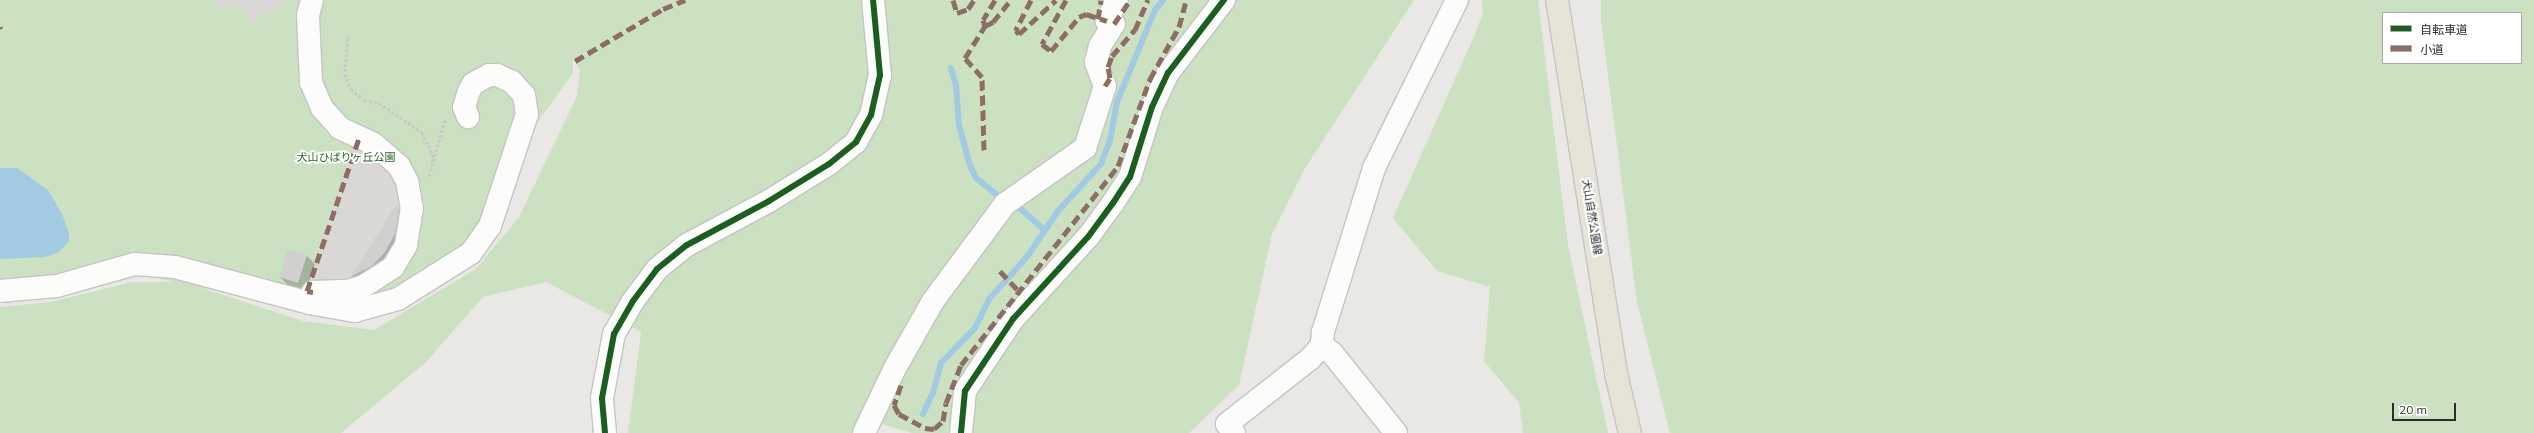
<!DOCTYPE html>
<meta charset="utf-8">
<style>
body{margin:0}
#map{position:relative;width:2534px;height:433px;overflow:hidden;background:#eae8e5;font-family:Mulish,"Noto Sans JP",sans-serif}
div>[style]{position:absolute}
.green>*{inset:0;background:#cbe1c2}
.plaza>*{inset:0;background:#dad8d5}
.water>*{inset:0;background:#a2cae2}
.shadow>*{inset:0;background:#0003}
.stream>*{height:6px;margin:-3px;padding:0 3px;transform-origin:3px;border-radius:3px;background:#a2cae2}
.building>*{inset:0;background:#d2d0ce}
.path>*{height:2.5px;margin-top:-1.25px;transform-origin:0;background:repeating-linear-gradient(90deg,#c8c8c8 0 3px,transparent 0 5px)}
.roads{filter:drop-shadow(1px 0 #c4c4c4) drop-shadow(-1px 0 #c4c4c4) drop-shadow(0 1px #c4c4c4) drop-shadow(0 -1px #c4c4c4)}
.minor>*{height:22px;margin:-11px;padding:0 11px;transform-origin:11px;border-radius:11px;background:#fcfcfb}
.major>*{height:22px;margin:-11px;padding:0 11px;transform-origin:11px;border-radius:11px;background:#e6e4d7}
.quiet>*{height:5px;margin-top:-2.5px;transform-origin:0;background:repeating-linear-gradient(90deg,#8d6e63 0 10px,transparent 0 15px)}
.cycleway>*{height:6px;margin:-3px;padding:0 3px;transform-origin:3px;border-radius:3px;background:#1b5e20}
span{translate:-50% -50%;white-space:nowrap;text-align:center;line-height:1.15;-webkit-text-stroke:3.5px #fff;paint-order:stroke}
.park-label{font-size:11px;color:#2b6325}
.street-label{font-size:11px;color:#2d2d2d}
.legend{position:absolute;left:2382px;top:12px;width:140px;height:52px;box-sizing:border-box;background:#fff;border:1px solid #ababab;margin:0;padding:5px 7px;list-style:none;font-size:12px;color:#2d2d2d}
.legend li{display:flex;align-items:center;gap:8px;height:20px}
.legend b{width:20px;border:1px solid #ababab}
.scale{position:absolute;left:2392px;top:403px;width:64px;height:18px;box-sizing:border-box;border:2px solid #2d2d2d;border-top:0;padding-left:5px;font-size:12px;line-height:14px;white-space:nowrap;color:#2d2d2d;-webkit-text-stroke:3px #fff;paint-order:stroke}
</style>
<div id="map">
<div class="green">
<i style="clip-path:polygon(evenodd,0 0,1414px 0,1304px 170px,1272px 234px,1239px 385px,1189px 433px,912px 433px,875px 422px,860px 433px,628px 433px,641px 332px,546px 282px,483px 297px,426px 362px,341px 433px,0 433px,0 307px,51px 302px,132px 282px,173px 282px,138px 273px,0 300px,0 0,573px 58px,580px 70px,577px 96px,519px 217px,476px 269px,374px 330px,303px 321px,199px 287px,287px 304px,401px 307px,494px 230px,536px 124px,573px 73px,573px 58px)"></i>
<i style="clip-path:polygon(1482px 0,1538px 0,1568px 245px,1608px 433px,1523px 433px,1519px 403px,1484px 361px,1490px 287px,1437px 271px,1393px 218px,1475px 34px,1483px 13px)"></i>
<i style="clip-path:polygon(evenodd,1601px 0,2534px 0,2534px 433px,1670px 433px,1637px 302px,1601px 20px,1601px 0,2383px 13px,2521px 13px,2521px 63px,2383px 63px,2383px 13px)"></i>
</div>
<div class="plaza">
<i style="clip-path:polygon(211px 0,285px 0,286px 2px,251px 23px,239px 5px,222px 9px)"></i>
<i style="clip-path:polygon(356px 137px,405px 167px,404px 263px,302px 295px)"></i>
</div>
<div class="water">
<i style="clip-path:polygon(0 168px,17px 168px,48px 190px,62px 214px,69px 233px,69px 241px,59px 252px,45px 257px,0 259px)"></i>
</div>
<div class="shadow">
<i style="clip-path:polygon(396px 207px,403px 214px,399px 238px,389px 256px,376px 270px,354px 280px,351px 277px)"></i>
<i style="clip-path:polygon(307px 256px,315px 264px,306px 291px,288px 285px,280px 277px)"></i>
</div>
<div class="stream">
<i style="left:951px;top:68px;width:18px;rotate:74deg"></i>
<i style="left:956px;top:85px;width:40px;rotate:85.7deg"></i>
<i style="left:959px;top:125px;width:39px;rotate:75deg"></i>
<i style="left:969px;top:163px;width:17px;rotate:65deg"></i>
<i style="left:976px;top:178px;width:36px;rotate:39deg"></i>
<i style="left:1013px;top:205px;width:10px;rotate:29deg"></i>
<i style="left:1022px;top:210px;width:30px;rotate:42deg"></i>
<i style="left:923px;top:414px;width:23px;rotate:-65deg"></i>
<i style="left:933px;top:393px;width:31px;rotate:-75deg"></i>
<i style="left:941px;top:363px;width:49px;rotate:-45.8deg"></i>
<i style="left:975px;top:328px;width:32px;rotate:-64deg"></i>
<i style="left:989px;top:299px;width:57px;rotate:-47.9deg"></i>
<i style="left:1027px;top:257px;width:55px;rotate:-56deg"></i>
<i style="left:1058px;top:211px;width:64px;rotate:-47.5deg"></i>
<i style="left:1101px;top:164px;width:25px;rotate:-69deg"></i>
<i style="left:1110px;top:141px;width:40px;rotate:-80deg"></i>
<i style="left:1117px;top:102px;width:100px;rotate:-67.6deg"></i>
<i style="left:1155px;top:10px;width:13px;rotate:-51deg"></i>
</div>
<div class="building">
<i style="clip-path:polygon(396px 205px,399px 209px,395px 234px,385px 252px,372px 266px,350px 277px)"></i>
<i style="clip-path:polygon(288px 249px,307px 255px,298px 283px,279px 277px)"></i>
</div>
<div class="path">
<i style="left:348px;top:39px;width:35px;rotate:95deg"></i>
<i style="left:345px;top:74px;width:16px;rotate:68deg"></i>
<i style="left:351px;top:89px;width:17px;rotate:40deg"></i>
<i style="left:364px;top:100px;width:15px;rotate:11deg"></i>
<i style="left:379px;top:103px;width:52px;rotate:34deg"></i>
<i style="left:422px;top:132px;width:29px;rotate:65deg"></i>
<i style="left:429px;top:176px;width:59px;rotate:-74.3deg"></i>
<i style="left:36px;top:184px;width:4px;rotate:-63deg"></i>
</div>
<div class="roads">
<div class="minor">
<i style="left:0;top:291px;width:57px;rotate:-5deg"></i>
<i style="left:57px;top:286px;width:81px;rotate:-15.8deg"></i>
<i style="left:135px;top:264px;width:40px;rotate:4.3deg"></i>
<i style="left:175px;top:267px;width:139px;rotate:15deg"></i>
<i style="left:309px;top:303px;width:47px;rotate:9.9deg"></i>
<i style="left:355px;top:311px;width:45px;rotate:-15.6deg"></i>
<i style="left:398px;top:299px;width:86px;rotate:-32.2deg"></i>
<i style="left:471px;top:253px;width:33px;rotate:-55deg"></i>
<i style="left:490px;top:226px;width:118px;rotate:-71.7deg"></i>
<i style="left:527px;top:114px;width:19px;rotate:-99deg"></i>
<i style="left:524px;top:95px;width:18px;rotate:-133deg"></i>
<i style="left:512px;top:82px;width:17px;rotate:-155deg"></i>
<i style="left:497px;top:75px;width:8px;rotate:180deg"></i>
<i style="left:489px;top:75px;width:18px;rotate:151deg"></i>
<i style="left:473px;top:84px;width:8px;rotate:120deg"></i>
<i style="left:469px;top:91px;width:17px;rotate:107deg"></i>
<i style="left:464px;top:107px;width:11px;rotate:68deg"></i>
<i style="left:309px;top:302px;width:11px;rotate:-68deg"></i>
<i style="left:313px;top:292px;width:35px;rotate:-2deg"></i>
<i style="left:348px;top:291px;width:17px;rotate:-17deg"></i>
<i style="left:364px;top:286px;width:35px;rotate:-33deg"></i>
<i style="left:393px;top:267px;width:26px;rotate:-59deg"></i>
<i style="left:406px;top:245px;width:36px;rotate:-81deg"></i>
<i style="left:412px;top:209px;width:28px;rotate:-100deg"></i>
<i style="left:407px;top:181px;width:17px;rotate:-118deg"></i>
<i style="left:399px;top:166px;width:33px;rotate:-139deg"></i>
<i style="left:374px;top:144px;width:38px;rotate:-155deg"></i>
<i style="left:340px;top:128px;width:27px;rotate:-132deg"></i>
<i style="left:322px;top:108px;width:28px;rotate:-113deg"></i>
<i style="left:311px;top:82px;width:67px;rotate:-92.6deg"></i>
<i style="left:308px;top:15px;width:16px;rotate:-75deg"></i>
<i style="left:1322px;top:345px;width:13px;rotate:39deg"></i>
<i style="left:1332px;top:353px;width:102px;rotate:51.3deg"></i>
<i style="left:605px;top:433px;width:35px;rotate:-95deg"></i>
<i style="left:602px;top:398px;width:65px;rotate:-79.4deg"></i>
<i style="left:614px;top:334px;width:38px;rotate:-60deg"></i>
<i style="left:633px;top:301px;width:40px;rotate:-53deg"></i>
<i style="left:657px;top:269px;width:38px;rotate:-39deg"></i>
<i style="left:687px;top:245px;width:93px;rotate:-28.2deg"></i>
<i style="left:769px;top:201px;width:70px;rotate:-31.7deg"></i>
<i style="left:829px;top:164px;width:35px;rotate:-39deg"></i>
<i style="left:856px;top:142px;width:31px;rotate:-61deg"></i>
<i style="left:871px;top:115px;width:41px;rotate:-77.3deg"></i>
<i style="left:880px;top:75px;width:75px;rotate:-95.3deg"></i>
<i style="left:864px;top:433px;width:72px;rotate:-64.5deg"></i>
<i style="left:895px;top:368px;width:77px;rotate:-60.4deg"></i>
<i style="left:933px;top:301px;width:121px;rotate:-53.4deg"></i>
<i style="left:1005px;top:204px;width:98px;rotate:-35deg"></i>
<i style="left:1085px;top:148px;width:65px;rotate:-72.1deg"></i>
<i style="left:1105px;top:86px;width:26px;rotate:-111deg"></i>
<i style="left:1096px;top:62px;width:16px;rotate:-76deg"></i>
<i style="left:1100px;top:46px;width:26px;rotate:-58deg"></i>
<i style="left:1114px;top:24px;width:8px;rotate:-157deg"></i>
<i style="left:1107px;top:21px;width:23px;rotate:-65deg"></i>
<i style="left:961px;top:433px;width:42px;rotate:-84.6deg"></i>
<i style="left:965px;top:391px;width:87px;rotate:-56.3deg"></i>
<i style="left:1013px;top:319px;width:111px;rotate:-47.6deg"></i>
<i style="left:1088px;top:237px;width:42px;rotate:-53.7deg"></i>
<i style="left:1113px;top:203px;width:31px;rotate:-57deg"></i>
<i style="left:1130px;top:177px;width:73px;rotate:-72.6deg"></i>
<i style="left:1152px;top:107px;width:38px;rotate:-65deg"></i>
<i style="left:1168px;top:73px;width:92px;rotate:-52.5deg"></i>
<i style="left:1234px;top:433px;width:11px;rotate:-128deg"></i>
<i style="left:1227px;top:424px;width:105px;rotate:-38.1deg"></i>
<i style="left:1310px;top:359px;width:18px;rotate:-49deg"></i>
<i style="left:1322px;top:345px;width:13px;rotate:-86deg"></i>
<i style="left:1323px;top:332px;width:172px;rotate:-72.7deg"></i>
<i style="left:1374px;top:168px;width:187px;rotate:-63.7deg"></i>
</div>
<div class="major">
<i style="left:1557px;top:0;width:379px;rotate:81deg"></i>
<i style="left:1616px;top:374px;width:61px;rotate:76.7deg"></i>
</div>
</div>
<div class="quiet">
<i style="left:953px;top:0;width:14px;rotate:73deg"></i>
<i style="left:957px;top:13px;width:12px;rotate:-20deg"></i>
<i style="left:968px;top:9px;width:11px;rotate:-56deg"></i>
<i style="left:995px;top:0;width:23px;rotate:121deg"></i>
<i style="left:983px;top:20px;width:6px;rotate:72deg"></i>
<i style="left:985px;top:26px;width:9px;rotate:-27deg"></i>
<i style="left:993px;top:22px;width:28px;rotate:-51deg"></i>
<i style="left:1031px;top:0;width:34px;rotate:117deg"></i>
<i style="left:1016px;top:30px;width:5px;rotate:53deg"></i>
<i style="left:1019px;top:34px;width:50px;rotate:-42.6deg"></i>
<i style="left:1066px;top:0;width:50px;rotate:118.6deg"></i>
<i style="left:1042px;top:44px;width:11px;rotate:38deg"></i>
<i style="left:1051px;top:51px;width:44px;rotate:-50.5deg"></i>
<i style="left:1079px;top:17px;width:8px;rotate:-23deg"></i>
<i style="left:1086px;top:14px;width:22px;rotate:18deg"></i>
<i style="left:1098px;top:19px;width:19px;rotate:-81deg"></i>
<i style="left:1114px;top:24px;width:29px;rotate:-56deg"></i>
<i style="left:0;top:27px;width:2px;rotate:63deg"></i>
<i style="left:575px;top:61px;width:102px;rotate:-30.6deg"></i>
<i style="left:663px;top:9px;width:24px;rotate:-22deg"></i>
<i style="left:1105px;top:86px;width:9px;rotate:-58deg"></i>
<i style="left:1110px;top:78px;width:11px;rotate:-100deg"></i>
<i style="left:1108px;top:67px;width:12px;rotate:-70deg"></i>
<i style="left:1112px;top:56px;width:35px;rotate:-49deg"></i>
<i style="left:1135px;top:30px;width:33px;rotate:-67deg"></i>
<i style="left:984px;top:150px;width:73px;rotate:-91.6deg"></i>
<i style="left:982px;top:77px;width:25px;rotate:-132deg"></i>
<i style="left:965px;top:58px;width:38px;rotate:-58deg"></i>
<i style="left:1000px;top:271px;width:26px;rotate:47deg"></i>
<i style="left:313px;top:292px;width:6px;rotate:-171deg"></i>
<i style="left:307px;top:291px;width:162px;rotate:-71.2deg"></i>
<i style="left:901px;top:385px;width:21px;rotate:109deg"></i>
<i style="left:894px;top:405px;width:10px;rotate:61deg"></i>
<i style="left:899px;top:414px;width:30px;rotate:28deg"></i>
<i style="left:925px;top:428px;width:9px;rotate:6deg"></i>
<i style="left:934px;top:429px;width:12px;rotate:-42deg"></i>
<i style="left:943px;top:421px;width:18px;rotate:-81deg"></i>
<i style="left:946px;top:403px;width:41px;rotate:-68.5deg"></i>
<i style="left:961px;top:365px;width:253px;rotate:-51.7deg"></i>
<i style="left:1118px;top:166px;width:93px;rotate:-69.8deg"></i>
<i style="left:1150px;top:79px;width:60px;rotate:-60.9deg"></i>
<i style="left:1179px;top:27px;width:28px;rotate:-75deg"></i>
</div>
<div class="cycleway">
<i style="left:605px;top:433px;width:35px;rotate:-95deg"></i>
<i style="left:602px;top:398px;width:65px;rotate:-79.4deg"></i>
<i style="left:614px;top:334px;width:38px;rotate:-60deg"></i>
<i style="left:633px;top:301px;width:40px;rotate:-53deg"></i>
<i style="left:657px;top:269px;width:38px;rotate:-39deg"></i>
<i style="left:687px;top:245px;width:93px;rotate:-28.2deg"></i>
<i style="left:769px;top:201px;width:70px;rotate:-31.7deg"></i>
<i style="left:829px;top:164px;width:35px;rotate:-39deg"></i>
<i style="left:856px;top:142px;width:31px;rotate:-61deg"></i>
<i style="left:871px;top:115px;width:41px;rotate:-77.3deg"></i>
<i style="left:880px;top:75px;width:75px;rotate:-95.3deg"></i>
<i style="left:961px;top:433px;width:42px;rotate:-84.6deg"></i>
<i style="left:965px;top:391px;width:87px;rotate:-56.3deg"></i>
<i style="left:1013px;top:319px;width:111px;rotate:-47.6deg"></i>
<i style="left:1088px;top:237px;width:42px;rotate:-53.7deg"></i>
<i style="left:1113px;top:203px;width:31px;rotate:-57deg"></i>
<i style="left:1130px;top:177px;width:73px;rotate:-72.6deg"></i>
<i style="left:1152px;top:107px;width:38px;rotate:-65deg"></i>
<i style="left:1168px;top:73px;width:92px;rotate:-52.5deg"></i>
</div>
<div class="park-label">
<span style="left:346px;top:157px">犬山ひばりヶ丘公園</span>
</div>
<div class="street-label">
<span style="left:1592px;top:217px;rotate:81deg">犬山自然公園線</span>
</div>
<ul class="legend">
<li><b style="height:5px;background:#1b5e20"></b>自転車道</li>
<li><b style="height:5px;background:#8d6e63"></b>小道</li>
</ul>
<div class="scale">20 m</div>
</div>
